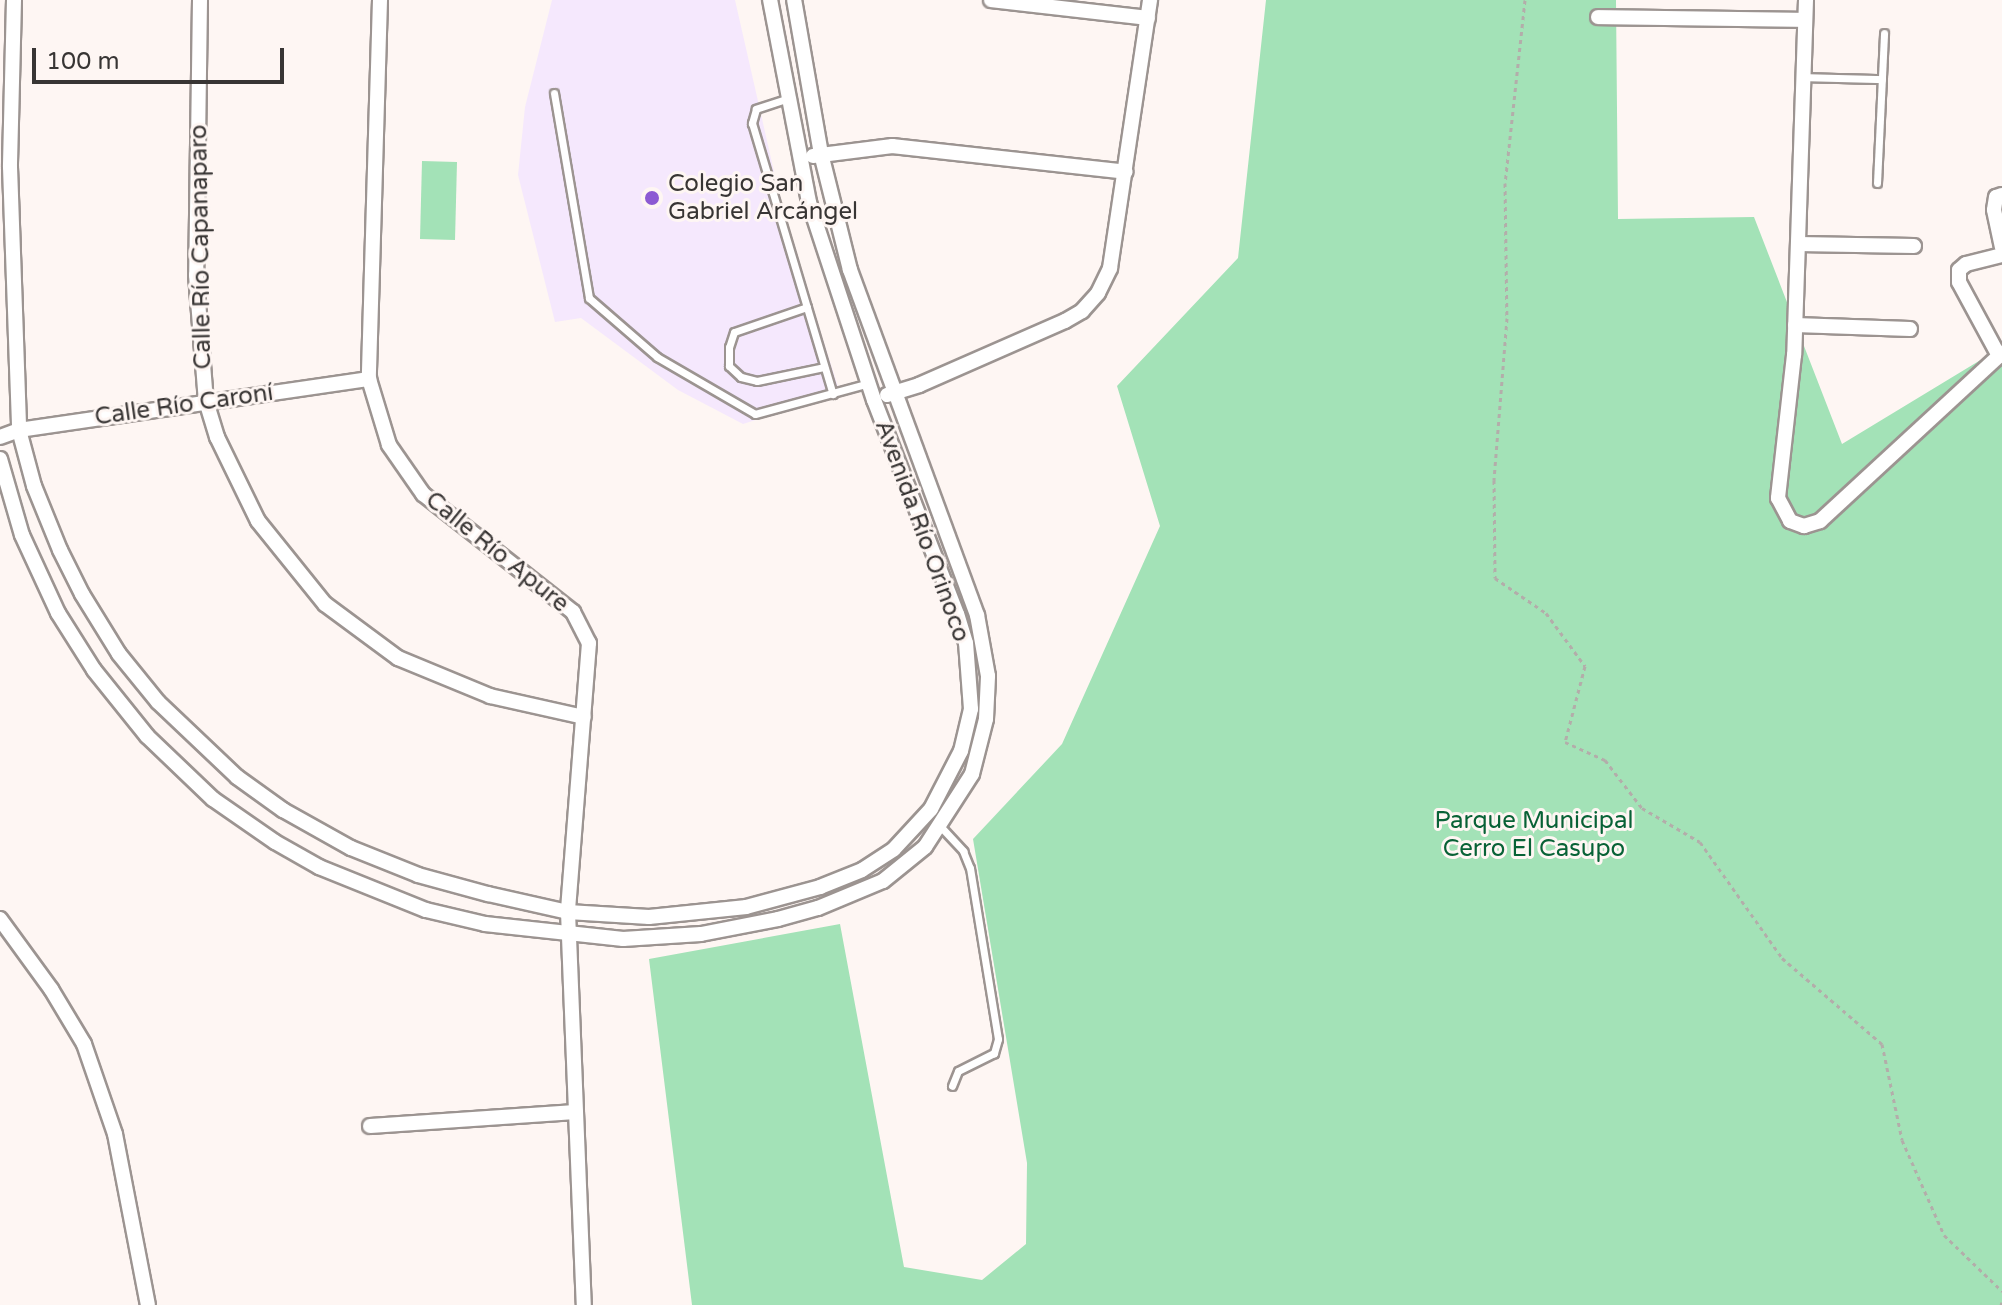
<!DOCTYPE html>
<meta charset="utf-8">
<style>
body{margin:0}
#map{position:relative;width:2002px;height:1305px;overflow:hidden;background:#fef6f3;font-family:"Varela Round",sans-serif}
div>[style]{position:absolute}
.education>*{inset:0;background:#f5e8fd}
.green>*{inset:0;background:#a3e2b7}
.path>*{height:3px;margin-top:-1.5px;transform-origin:0;background:repeating-linear-gradient(90deg,#b3adaa 0 4px,transparent 0 8px)}
.roads{filter:drop-shadow(2px 0 #9c9491) drop-shadow(-2px 0 #9c9491) drop-shadow(0 2px #9c9491) drop-shadow(0 -2px #9c9491)}
.service>*{height:7px;margin:-3.5px;padding:0 3.5px;transform-origin:3.5px;border-radius:3.5px;background:#fff}
.minor>*{height:14px;margin:-7px;padding:0 7px;transform-origin:7px;border-radius:7px;background:#fff}
.dots>*{width:22px;height:22px;translate:-50% -50%;box-sizing:border-box;border:4px solid #fef6f3;border-radius:50%}
span{translate:-50% -50%;white-space:nowrap;text-align:center;line-height:1.15;-webkit-text-stroke:6px #fef6f3;paint-order:stroke}
.poi-label{font-size:24px;color:#383534}
.left{translate:0 -50%;text-align:left}
.street-label{font-size:24px;color:#383534}
.park-label{font-size:24px;color:#086236}
.scale{position:absolute;left:32px;top:48px;width:252px;height:36px;box-sizing:border-box;border:4px solid #383534;border-top:0;padding-left:10px;font-size:24px;line-height:28px;white-space:nowrap;color:#383534;-webkit-text-stroke:6px #fef6f3;paint-order:stroke}
</style>
<div id="map">
<div class="education">
<i style="clip-path:polygon(552px 0,735px 0,785px 220px,840px 393px,743px 424px,678px 390px,581px 318px,555px 322px,518px 175px,525px 107px)"></i>
</div>
<div class="green">
<i style="clip-path:polygon(1266px 0,1616px 0,1618px 219px,1754px 217px,1842px 444px,2002px 347px,2002px 1305px,692px 1305px,649px 959px,840px 924px,904px 1267px,982px 1280px,1026px 1244px,1027px 1163px,973px 839px,1062px 744px,1160px 526px,1117px 386px,1238px 258px)"></i>
<i style="clip-path:polygon(422px 161px,457px 162px,455px 240px,420px 239px)"></i>
</div>
<div class="path">
<i style="left:1525px;top:0;width:184px;rotate:96.2deg"></i>
<i style="left:1505px;top:183px;width:135px;rotate:89.2deg"></i>
<i style="left:1507px;top:318px;width:163px;rotate:94.6deg"></i>
<i style="left:1494px;top:480px;width:98px;rotate:89.4deg"></i>
<i style="left:1495px;top:578px;width:62px;rotate:34.5deg"></i>
<i style="left:1546px;top:613px;width:66px;rotate:53.7deg"></i>
<i style="left:1585px;top:666px;width:79px;rotate:104.7deg"></i>
<i style="left:1565px;top:742px;width:44px;rotate:24.2deg"></i>
<i style="left:1605px;top:760px;width:61px;rotate:52.4deg"></i>
<i style="left:1642px;top:808px;width:67px;rotate:30.4deg"></i>
<i style="left:1700px;top:842px;width:142px;rotate:54.7deg"></i>
<i style="left:1782px;top:958px;width:132px;rotate:40.7deg"></i>
<i style="left:1882px;top:1044px;width:98px;rotate:78.2deg"></i>
<i style="left:1902px;top:1140px;width:104px;rotate:66.1deg"></i>
<i style="left:1944px;top:1235px;width:81px;rotate:44deg"></i>
<i style="left:2001px;top:1305px;width:3px;rotate:-72deg"></i>
</div>
<div class="roads">
<div class="service">
<i style="left:1803px;top:77px;width:79px;rotate:1.5deg"></i>
<i style="left:554px;top:93px;width:208px;rotate:80.3deg"></i>
<i style="left:589px;top:298px;width:90px;rotate:40.9deg"></i>
<i style="left:657px;top:357px;width:113px;rotate:30.2deg"></i>
<i style="left:755px;top:414px;width:118px;rotate:-15.2deg"></i>
<i style="left:789px;top:98px;width:35px;rotate:162deg"></i>
<i style="left:756px;top:109px;width:15px;rotate:106deg"></i>
<i style="left:752px;top:123px;width:283px;rotate:73.4deg"></i>
<i style="left:1877px;top:183px;width:150px;rotate:-87.3deg"></i>
<i style="left:807px;top:307px;width:77px;rotate:161.1deg"></i>
<i style="left:734px;top:332px;width:16px;rotate:108deg"></i>
<i style="left:729px;top:347px;width:19px;rotate:90deg"></i>
<i style="left:729px;top:366px;width:16px;rotate:43deg"></i>
<i style="left:741px;top:377px;width:16px;rotate:14deg"></i>
<i style="left:757px;top:381px;width:68px;rotate:-11.8deg"></i>
<i style="left:941px;top:827px;width:33px;rotate:47deg"></i>
<i style="left:963px;top:851px;width:18px;rotate:68deg"></i>
<i style="left:970px;top:868px;width:173px;rotate:80.7deg"></i>
<i style="left:998px;top:1039px;width:15px;rotate:106deg"></i>
<i style="left:994px;top:1053px;width:40px;rotate:153.4deg"></i>
<i style="left:958px;top:1071px;width:16px;rotate:112deg"></i>
</div>
<div class="minor">
<i style="left:14px;top:0;width:167px;rotate:91.4deg"></i>
<i style="left:10px;top:167px;width:263px;rotate:88deg"></i>
<i style="left:19px;top:430px;width:58px;rotate:75deg"></i>
<i style="left:34px;top:486px;width:69px;rotate:67.9deg"></i>
<i style="left:60px;top:550px;width:49px;rotate:63.4deg"></i>
<i style="left:82px;top:594px;width:70px;rotate:58.3deg"></i>
<i style="left:119px;top:654px;width:62px;rotate:50.9deg"></i>
<i style="left:158px;top:702px;width:109px;rotate:43.5deg"></i>
<i style="left:237px;top:777px;width:57px;rotate:35.7deg"></i>
<i style="left:283px;top:810px;width:78px;rotate:29.2deg"></i>
<i style="left:351px;top:848px;width:72px;rotate:21.9deg"></i>
<i style="left:418px;top:875px;width:73px;rotate:15.2deg"></i>
<i style="left:488px;top:894px;width:82px;rotate:12.7deg"></i>
<i style="left:568px;top:912px;width:81px;rotate:3.5deg"></i>
<i style="left:649px;top:917px;width:98px;rotate:-5.9deg"></i>
<i style="left:746px;top:907px;width:77px;rotate:-15.1deg"></i>
<i style="left:820px;top:887px;width:45px;rotate:-22deg"></i>
<i style="left:862px;top:870px;width:38px;rotate:-33deg"></i>
<i style="left:894px;top:849px;width:54px;rotate:-47.2deg"></i>
<i style="left:931px;top:809px;width:65px;rotate:-62.7deg"></i>
<i style="left:961px;top:751px;width:43px;rotate:-76.6deg"></i>
<i style="left:971px;top:709px;width:66px;rotate:-94.3deg"></i>
<i style="left:966px;top:643px;width:30px;rotate:-107deg"></i>
<i style="left:957px;top:614px;width:230px;rotate:-111.2deg"></i>
<i style="left:874px;top:400px;width:208px;rotate:-108.2deg"></i>
<i style="left:809px;top:202px;width:206px;rotate:-100.9deg"></i>
<i style="left:200px;top:0;width:275px;rotate:90.8deg"></i>
<i style="left:196px;top:275px;width:126px;rotate:85.5deg"></i>
<i style="left:206px;top:401px;width:38px;rotate:73deg"></i>
<i style="left:217px;top:437px;width:93px;rotate:64deg"></i>
<i style="left:258px;top:521px;width:107px;rotate:51.1deg"></i>
<i style="left:325px;top:604px;width:91px;rotate:36.5deg"></i>
<i style="left:398px;top:658px;width:100px;rotate:22.4deg"></i>
<i style="left:490px;top:696px;width:96px;rotate:12.6deg"></i>
<i style="left:380px;top:0;width:379px;rotate:91.7deg"></i>
<i style="left:369px;top:379px;width:69px;rotate:73.1deg"></i>
<i style="left:389px;top:445px;width:60px;rotate:55.2deg"></i>
<i style="left:423px;top:494px;width:191px;rotate:38.2deg"></i>
<i style="left:573px;top:612px;width:35px;rotate:63deg"></i>
<i style="left:589px;top:643px;width:270px;rotate:94.5deg"></i>
<i style="left:568px;top:912px;width:393px;rotate:87.7deg"></i>
<i style="left:991px;top:0;width:158px;rotate:6.5deg"></i>
<i style="left:1806px;top:0;width:355px;rotate:91.9deg"></i>
<i style="left:1794px;top:355px;width:144px;rotate:96.4deg"></i>
<i style="left:1778px;top:498px;width:26px;rotate:62deg"></i>
<i style="left:1790px;top:521px;width:15px;rotate:20deg"></i>
<i style="left:1804px;top:526px;width:17px;rotate:-17deg"></i>
<i style="left:1820px;top:521px;width:248px;rotate:-42.7deg"></i>
<i style="left:1598px;top:17px;width:207px;rotate:0.8deg"></i>
<i style="left:813px;top:156px;width:80px;rotate:-7.2deg"></i>
<i style="left:892px;top:146px;width:235px;rotate:6.3deg"></i>
<i style="left:2002px;top:195px;width:6px;rotate:162deg"></i>
<i style="left:1996px;top:197px;width:13px;rotate:99deg"></i>
<i style="left:1994px;top:210px;width:38px;rotate:78deg"></i>
<i style="left:1798px;top:244px;width:116px;rotate:1deg"></i>
<i style="left:1795px;top:325px;width:115px;rotate:2deg"></i>
<i style="left:1999px;top:356px;width:84px;rotate:-118.4deg"></i>
<i style="left:1959px;top:282px;width:12px;rotate:-90deg"></i>
<i style="left:1959px;top:270px;width:9px;rotate:-41deg"></i>
<i style="left:1966px;top:264px;width:37px;rotate:-14deg"></i>
<i style="left:887px;top:395px;width:34px;rotate:-17deg"></i>
<i style="left:919px;top:385px;width:159px;rotate:-23.7deg"></i>
<i style="left:1065px;top:321px;width:20px;rotate:-30deg"></i>
<i style="left:1082px;top:311px;width:24px;rotate:-48deg"></i>
<i style="left:1098px;top:293px;width:28px;rotate:-64deg"></i>
<i style="left:1110px;top:268px;width:271px;rotate:-81.5deg"></i>
<i style="left:0;top:437px;width:20px;rotate:-20deg"></i>
<i style="left:19px;top:430px;width:354px;rotate:-8.3deg"></i>
<i style="left:0;top:459px;width:79px;rotate:73.9deg"></i>
<i style="left:22px;top:535px;width:86px;rotate:65.2deg"></i>
<i style="left:58px;top:613px;width:67px;rotate:57.7deg"></i>
<i style="left:94px;top:670px;width:85px;rotate:51.2deg"></i>
<i style="left:147px;top:736px;width:91px;rotate:43.7deg"></i>
<i style="left:213px;top:799px;width:75px;rotate:34.7deg"></i>
<i style="left:275px;top:842px;width:51px;rotate:29.6deg"></i>
<i style="left:319px;top:867px;width:115px;rotate:21.9deg"></i>
<i style="left:426px;top:910px;width:61px;rotate:13.3deg"></i>
<i style="left:485px;top:924px;width:139px;rotate:6.2deg"></i>
<i style="left:623px;top:939px;width:78px;rotate:-3.7deg"></i>
<i style="left:701px;top:934px;width:78px;rotate:-11deg"></i>
<i style="left:778px;top:919px;width:41px;rotate:-15.4deg"></i>
<i style="left:818px;top:908px;width:70px;rotate:-22.6deg"></i>
<i style="left:883px;top:881px;width:54px;rotate:-39deg"></i>
<i style="left:925px;top:847px;width:87px;rotate:-57.2deg"></i>
<i style="left:972px;top:774px;width:57px;rotate:-75.7deg"></i>
<i style="left:986px;top:719px;width:43px;rotate:-87.3deg"></i>
<i style="left:988px;top:676px;width:62px;rotate:-100.2deg"></i>
<i style="left:977px;top:615px;width:368px;rotate:-110.2deg"></i>
<i style="left:850px;top:270px;width:120px;rotate:-104deg"></i>
<i style="left:821px;top:154px;width:156px;rotate:-99.9deg"></i>
<i style="left:0;top:919px;width:87px;rotate:53.9deg"></i>
<i style="left:51px;top:989px;width:64px;rotate:59deg"></i>
<i style="left:84px;top:1044px;width:95px;rotate:71deg"></i>
<i style="left:115px;top:1134px;width:174px;rotate:79.1deg"></i>
<i style="left:370px;top:1126px;width:206px;rotate:-3.9deg"></i>
</div>
</div>
<div class="dots">
<i style="left:652px;top:198px;background:#8c5ad3"></i>
</div>
<div class="poi-label">
<span class="left" style="left:668px;top:198px">Colegio San<br>Gabriel Arcángel</span>
</div>
<div class="street-label">
<span style="left:201px;top:247px;rotate:-91deg">Calle Río Capanaparo</span>
<span style="left:184px;top:405px;rotate:-8deg">Calle Río Caroní</span>
<span style="left:922px;top:531px;rotate:70deg">Avenida Río Orinoco</span>
<span style="left:497px;top:552px;rotate:39deg">Calle Río Apure</span>
</div>
<div class="park-label">
<span style="left:1534px;top:835px">Parque Municipal<br>Cerro El Casupo</span>
</div>
<div class="scale">100 m</div>
</div>
